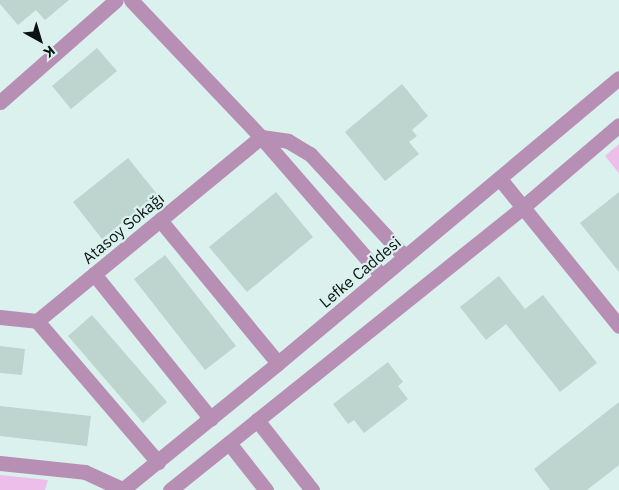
<!DOCTYPE html>
<meta charset="utf-8">
<style>
body{margin:0}
#map{position:relative;width:619px;height:490px;overflow:hidden;background:#daf1ed;font-family:"IBM Plex Sans",sans-serif}
div>[style]{position:absolute}
.green>*{inset:0;background:#eebeeb}
.building>*{inset:0;background:#bdd4cf}
.street>*{height:15px;margin:-7.5px;padding:0 7.5px;transform-origin:7.5px;border-radius:7.5px;background:#b78fb4}
span{translate:-50% -50%;white-space:nowrap;text-align:center;line-height:1.15;-webkit-text-stroke:4.5px #daf1ed;paint-order:stroke}
.street-label{font-size:16px;color:#0b1311}
.north{position:absolute;left:15px;top:15px;width:50px;height:50px;-webkit-text-stroke:4px #daf1ed;paint-order:stroke;rotate:141deg;font-size:14px;font-weight:700;line-height:20px;text-align:center;color:#0b1311}
.north::after{content:'';display:block;margin:auto;width:18px;height:22px;background:#0b1311;clip-path:polygon(50% 0,100% 100%,50% 72%,0 100%)}
</style>
<div id="map">
<div class="green">
<i style="clip-path:polygon(619px 144px,619px 173px,605px 156px)"></i>
<i style="clip-path:polygon(0 475px,48px 480px,45px 490px,0 490px)"></i>
</div>
<div class="building">
<i style="clip-path:polygon(0 0,69px 0,45px 20px,36px 10px,18px 25px,0 4px)"></i>
<i style="clip-path:polygon(97px 48px,117px 71px,71px 109px,52px 86px)"></i>
<i style="clip-path:polygon(402px 84px,428px 116px,412px 130px,417px 136px,409px 142px,419px 154px,385px 181px,345px 132px)"></i>
<i style="clip-path:polygon(128px 158px,157px 194px,102px 239px,73px 202px)"></i>
<i style="clip-path:polygon(276px 192px,313px 237px,247px 292px,209px 247px)"></i>
<i style="clip-path:polygon(619px 192px,619px 272px,580px 223px)"></i>
<i style="clip-path:polygon(165px 255px,236px 346px,205px 370px,134px 279px)"></i>
<i style="clip-path:polygon(499px 276px,525px 309px,543px 295px,597px 363px,560px 392px,506px 324px,486px 340px,460px 307px)"></i>
<i style="clip-path:polygon(92px 315px,167px 402px,143px 423px,68px 336px)"></i>
<i style="clip-path:polygon(0 346px,25px 349px,22px 375px,0 373px)"></i>
<i style="clip-path:polygon(388px 362px,403px 382px,398px 386px,408px 399px,364px 433px,354px 420px,348px 424px,333px 404px)"></i>
<i style="clip-path:polygon(619px 402px,619px 465px,587px 490px,550px 490px,534px 469px)"></i>
<i style="clip-path:polygon(0 406px,91px 416px,87px 446px,0 436px)"></i>
</div>
<div class="street">
<i style="left:131px;top:0;width:189px;rotate:46.5deg"></i>
<i style="left:261px;top:137px;width:184px;rotate:49deg"></i>
<i style="left:0;top:102px;width:154px;rotate:-41.3deg"></i>
<i style="left:500px;top:179px;width:189px;rotate:51deg"></i>
<i style="left:160px;top:220px;width:185px;rotate:50.5deg"></i>
<i style="left:94px;top:274px;width:186px;rotate:51.1deg"></i>
<i style="left:0;top:317px;width:37px;rotate:6deg"></i>
<i style="left:37px;top:321px;width:290px;rotate:-39.4deg"></i>
<i style="left:261px;top:137px;width:27px;rotate:8deg"></i>
<i style="left:288px;top:141px;width:26px;rotate:31deg"></i>
<i style="left:310px;top:154px;width:140px;rotate:47.3deg"></i>
<i style="left:37px;top:321px;width:186px;rotate:49.4deg"></i>
<i style="left:257px;top:420px;width:89px;rotate:51.8deg"></i>
<i style="left:229px;top:443px;width:60px;rotate:51.8deg"></i>
<i style="left:0;top:463px;width:85px;rotate:6deg"></i>
<i style="left:85px;top:472px;width:41px;rotate:24.7deg"></i>
<i style="left:122px;top:490px;width:201px;rotate:-39.1deg"></i>
<i style="left:278px;top:363px;width:444px;rotate:-39.9deg"></i>
<i style="left:170px;top:490px;width:452px;rotate:-38.7deg"></i>
<i style="left:523px;top:207px;width:126px;rotate:-40.5deg"></i>
</div>
<div class="street-label">
<span style="left:123px;top:228px;rotate:-40deg">Atasoy Sokağı</span>
<span style="left:360px;top:272px;rotate:-40deg">Lefke Caddesi</span>
</div>
<div class="north">K</div>
</div>
